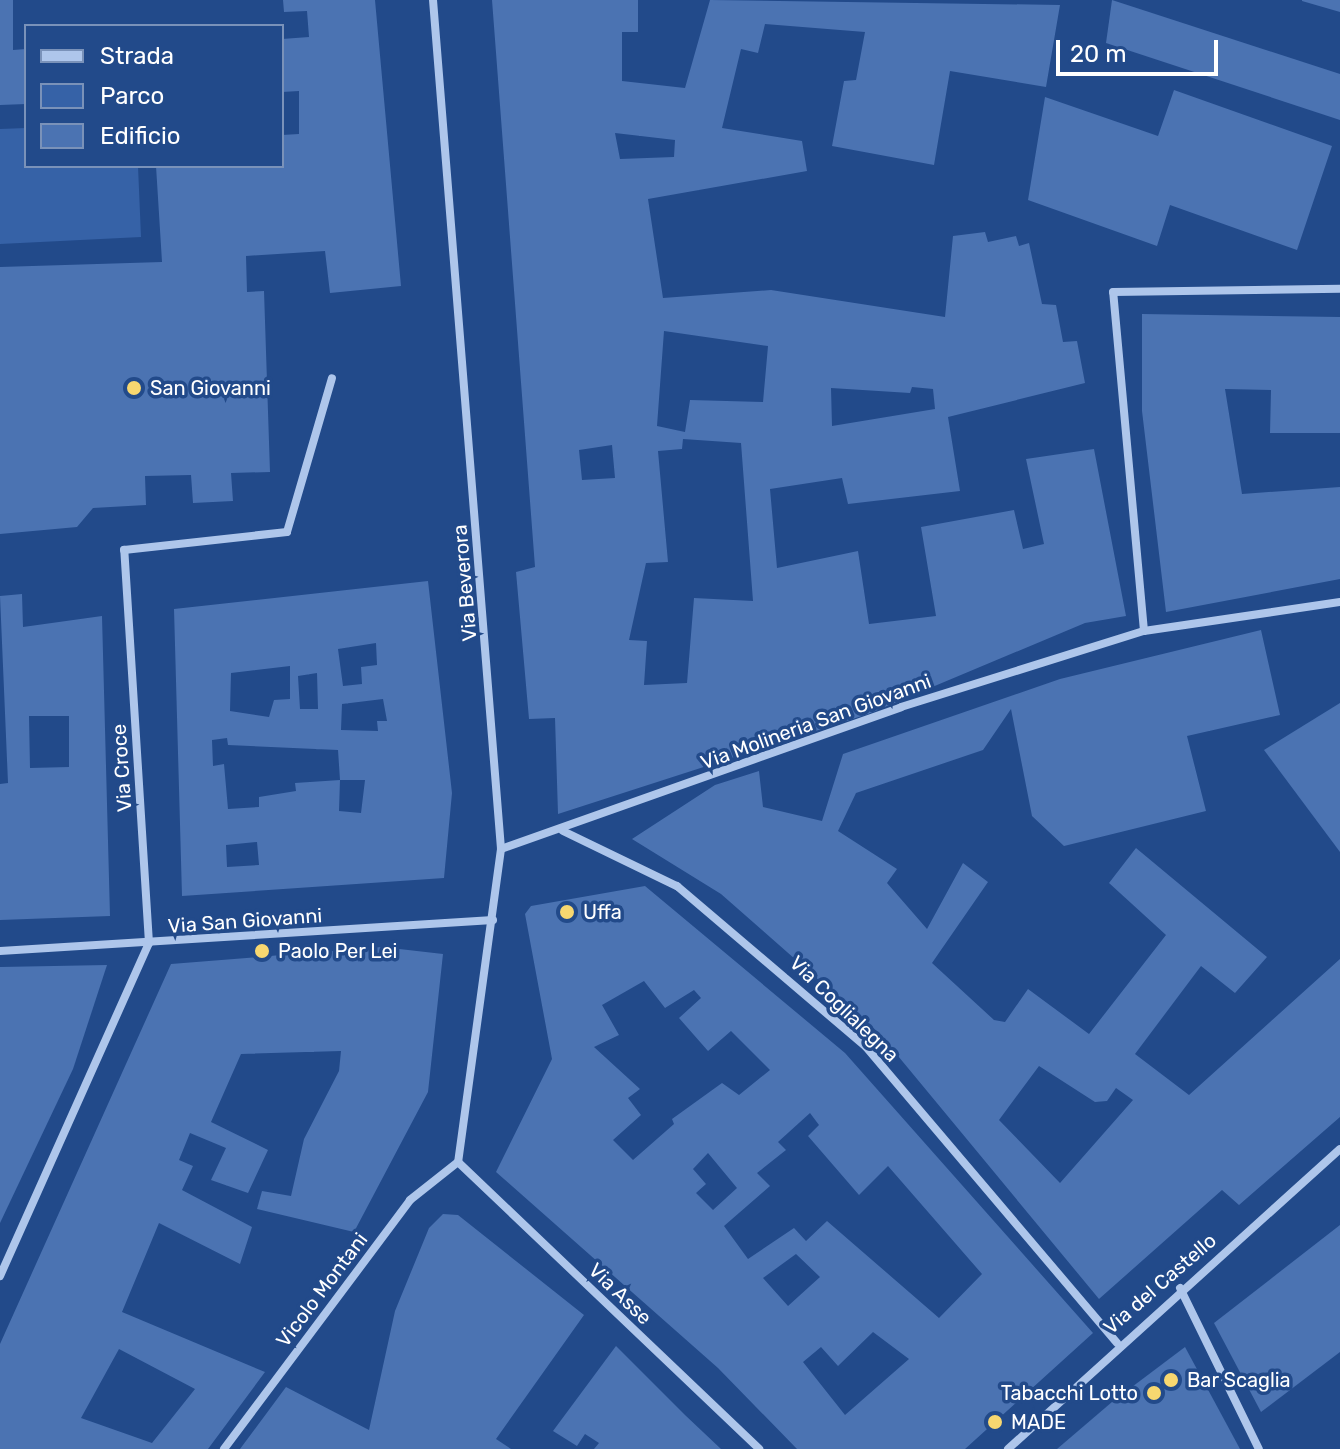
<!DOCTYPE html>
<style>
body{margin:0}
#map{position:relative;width:1340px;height:1449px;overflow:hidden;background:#224a8a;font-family:Rubik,sans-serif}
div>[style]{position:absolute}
.green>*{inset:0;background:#3662a7}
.building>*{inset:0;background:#4b73b2}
.street>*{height:8px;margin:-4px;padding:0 4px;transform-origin:4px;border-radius:4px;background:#aec6eb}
.dots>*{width:22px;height:22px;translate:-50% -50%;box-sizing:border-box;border:4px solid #224a8a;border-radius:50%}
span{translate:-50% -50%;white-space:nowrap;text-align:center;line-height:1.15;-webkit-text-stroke:7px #224a8a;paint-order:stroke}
.poi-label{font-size:20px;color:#fff}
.left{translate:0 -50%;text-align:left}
.right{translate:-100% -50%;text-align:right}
.street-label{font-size:20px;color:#fff}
.legend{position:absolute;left:24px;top:24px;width:260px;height:144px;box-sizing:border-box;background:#224a8a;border:2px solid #7a92b9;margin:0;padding:10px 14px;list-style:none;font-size:24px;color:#fff}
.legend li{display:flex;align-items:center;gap:16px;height:40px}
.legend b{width:40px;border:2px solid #7a92b9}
.scale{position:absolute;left:1056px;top:40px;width:162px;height:36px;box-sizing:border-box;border:4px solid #fff;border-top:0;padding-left:10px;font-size:24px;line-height:28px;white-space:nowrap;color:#fff;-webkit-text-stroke:6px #224a8a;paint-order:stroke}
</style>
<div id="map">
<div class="green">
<i style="clip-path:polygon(26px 128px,26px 166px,138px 166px,141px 237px,0 244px,0 129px)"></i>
</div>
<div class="building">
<i style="clip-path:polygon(0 0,13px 0,13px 50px,26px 49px,26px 104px,0 105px)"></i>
<i style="clip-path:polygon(283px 0,375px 0,401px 286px,330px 293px,325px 251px,246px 256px,247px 292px,264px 291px,270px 472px,231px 473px,233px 501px,193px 503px,191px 475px,145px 476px,146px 505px,93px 508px,77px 527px,0 534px,0 267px,162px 262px,156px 166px,282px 166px,282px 135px,299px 134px,299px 91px,282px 92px,282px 39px,309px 37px,307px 11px,284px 12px)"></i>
<i style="clip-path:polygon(evenodd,492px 0,638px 0,638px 32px,622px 32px,622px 81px,685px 88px,710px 0,1060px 5px,1046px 87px,950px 71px,934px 165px,832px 146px,844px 81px,856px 80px,865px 32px,765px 24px,758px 53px,741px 49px,722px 128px,802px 141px,807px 171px,648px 199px,663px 298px,771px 290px,945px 317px,953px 236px,985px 232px,988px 242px,1016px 236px,1019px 246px,1029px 243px,1042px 304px,1056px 305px,1063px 342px,1077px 341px,1085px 383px,948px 417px,960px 491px,848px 504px,842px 478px,770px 489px,777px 568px,858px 551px,869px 624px,936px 616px,921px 527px,1014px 510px,1023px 549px,1044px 544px,1026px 459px,1094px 449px,1126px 616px,1085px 623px,868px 714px,558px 814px,555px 718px,529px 719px,516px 572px,535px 567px,492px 0,615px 133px,675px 140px,674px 157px,620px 159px,615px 133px,492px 0,664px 331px,768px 346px,763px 402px,690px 400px,685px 432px,657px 426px,664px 331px,492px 0,912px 387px,933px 389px,935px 409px,832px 426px,831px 388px,910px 393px,912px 387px,492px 0,683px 439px,741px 443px,753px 601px,694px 598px,687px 683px,644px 685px,647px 641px,629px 640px,646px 563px,668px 562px,658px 451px,682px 449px,683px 439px,492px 0,612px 445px,615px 478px,582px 480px,579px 450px,612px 445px)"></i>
<i style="clip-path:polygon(1112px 0,1340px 74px,1340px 120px,1106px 43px)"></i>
<i style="clip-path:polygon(1340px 0,1340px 12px,1302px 1px,1302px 0)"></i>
<i style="clip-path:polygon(1174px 90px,1332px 146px,1297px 250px,1170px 205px,1157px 246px,1028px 200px,1045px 97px,1158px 136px)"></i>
<i style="clip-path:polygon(1142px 314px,1340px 317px,1340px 433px,1270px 433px,1271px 390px,1225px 389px,1242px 494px,1340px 487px,1340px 579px,1166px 612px,1142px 411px)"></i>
<i style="clip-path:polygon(evenodd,428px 581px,452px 793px,444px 878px,182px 896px,174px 609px,428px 581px,376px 643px,377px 665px,361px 667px,362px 684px,343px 686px,338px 649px,376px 643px,428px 581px,290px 666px,290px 699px,274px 700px,269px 717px,230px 711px,231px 673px,290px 666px,428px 581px,317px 673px,318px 709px,300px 709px,298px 676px,317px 673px,428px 581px,383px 699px,387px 721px,377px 721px,378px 731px,341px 730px,342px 704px,383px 699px,428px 581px,227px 738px,228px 745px,338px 750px,340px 780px,365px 780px,361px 813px,339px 811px,340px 780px,295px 783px,296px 791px,259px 797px,259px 807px,228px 809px,224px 764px,213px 766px,212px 740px,227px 738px,428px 581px,257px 842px,259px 865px,227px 867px,226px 845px,257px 842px)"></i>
<i style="clip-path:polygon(evenodd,22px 594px,23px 627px,102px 616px,110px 916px,0 920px,0 784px,8px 783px,0 596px,22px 594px,29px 716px,69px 716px,69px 767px,30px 768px,29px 716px)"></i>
<i style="clip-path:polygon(evenodd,1261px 630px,1280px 715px,1187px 736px,1206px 811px,1064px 846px,1032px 816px,1011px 709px,983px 750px,856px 793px,838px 831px,897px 869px,887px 883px,927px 929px,963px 863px,988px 882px,932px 963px,994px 1020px,1005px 1022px,1028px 989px,1089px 1034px,1166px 935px,1109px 883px,1136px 848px,1267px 957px,1235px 993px,1201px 966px,1135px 1054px,1189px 1095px,1340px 959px,1340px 1117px,1239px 1205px,1222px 1190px,1099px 1299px,879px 1033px,721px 894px,632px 839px,715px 785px,759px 771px,763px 807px,822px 821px,843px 754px,1060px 679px,1261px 630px,1039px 1066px,1095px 1102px,1107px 1101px,1116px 1088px,1133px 1100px,1060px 1183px,999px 1120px,1039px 1066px)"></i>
<i style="clip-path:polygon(1340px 703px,1340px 852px,1264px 750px)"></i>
<i style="clip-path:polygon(evenodd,645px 886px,845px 1053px,1093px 1333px,965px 1449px,797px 1449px,718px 1368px,496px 1172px,552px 1059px,525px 914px,531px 906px,645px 886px,644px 981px,665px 1008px,694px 990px,701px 998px,679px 1018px,708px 1051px,731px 1031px,770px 1070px,739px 1095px,722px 1083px,672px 1119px,674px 1124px,633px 1160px,613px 1140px,641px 1115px,628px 1098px,640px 1089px,594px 1047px,619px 1035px,602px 1005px,644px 981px,645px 886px,810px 1113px,819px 1125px,808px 1136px,859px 1195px,888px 1166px,982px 1274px,939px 1318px,827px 1221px,806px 1241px,794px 1228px,748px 1259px,724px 1226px,770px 1186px,757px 1173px,786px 1150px,778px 1142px,810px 1113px,645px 886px,708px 1153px,737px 1188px,713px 1210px,696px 1193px,706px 1184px,693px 1169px,708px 1153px,645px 886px,796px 1254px,820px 1277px,788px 1306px,763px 1278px,796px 1254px,645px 886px,873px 1332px,909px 1359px,845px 1415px,803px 1362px,821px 1347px,838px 1366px,873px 1332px)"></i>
<i style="clip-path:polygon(evenodd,382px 947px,443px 954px,428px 1092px,354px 1232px,257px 1209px,262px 1191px,291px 1196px,304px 1139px,339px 1071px,341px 1051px,241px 1054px,211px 1122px,268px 1150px,248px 1193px,211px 1180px,226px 1148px,190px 1133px,179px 1160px,193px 1166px,182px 1190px,252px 1227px,240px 1264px,159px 1223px,122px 1312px,265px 1372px,208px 1449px,0 1449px,0 1344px,171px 964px,382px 947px,119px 1349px,195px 1389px,152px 1443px,81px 1418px,119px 1349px)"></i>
<i style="clip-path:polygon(107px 965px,73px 1069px,0 1223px,0 967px)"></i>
<i style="clip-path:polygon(443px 1214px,458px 1215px,584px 1315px,496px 1439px,511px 1449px,240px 1449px,286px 1387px,369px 1430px,395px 1311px,429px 1228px)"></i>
<i style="clip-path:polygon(1340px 1225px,1340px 1352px,1261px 1412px,1214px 1323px)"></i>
<i style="clip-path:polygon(616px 1346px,685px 1415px,721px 1449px,594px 1449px,599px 1443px,585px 1434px,577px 1446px,553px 1431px)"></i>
<i style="clip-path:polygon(1185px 1347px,1240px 1449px,1057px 1449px,1112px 1402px)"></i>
</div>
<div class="street">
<i style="left:433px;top:0;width:852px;rotate:85.42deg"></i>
<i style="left:501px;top:849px;width:316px;rotate:97.8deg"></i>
<i style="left:1144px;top:631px;width:340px;rotate:-95.2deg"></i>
<i style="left:1113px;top:292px;width:227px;rotate:-0.8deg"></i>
<i style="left:563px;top:831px;width:127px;rotate:25.8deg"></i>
<i style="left:677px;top:886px;width:248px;rotate:40.4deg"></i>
<i style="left:866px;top:1047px;width:388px;rotate:49.7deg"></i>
<i style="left:501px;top:849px;width:424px;rotate:-19.5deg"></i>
<i style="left:901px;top:707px;width:255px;rotate:-17.4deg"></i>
<i style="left:1144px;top:631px;width:198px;rotate:-8.4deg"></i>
<i style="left:0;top:951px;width:494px;rotate:-3.6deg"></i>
<i style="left:458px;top:1162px;width:416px;rotate:43.6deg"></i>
<i style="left:0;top:1276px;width:365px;rotate:-65.9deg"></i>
<i style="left:149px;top:943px;width:394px;rotate:-93.6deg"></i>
<i style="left:124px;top:550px;width:164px;rotate:-6.3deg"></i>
<i style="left:287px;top:532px;width:160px;rotate:-73.7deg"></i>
<i style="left:1180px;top:1288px;width:179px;rotate:63.9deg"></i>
<i style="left:224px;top:1449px;width:311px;rotate:-53.2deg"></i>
<i style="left:410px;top:1200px;width:61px;rotate:-38.4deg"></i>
<i style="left:1008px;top:1449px;width:447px;rotate:-42.1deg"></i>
</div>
<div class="dots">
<i style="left:134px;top:388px;background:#f7d770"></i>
<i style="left:567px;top:912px;background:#f7d770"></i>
<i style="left:262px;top:951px;background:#f7d770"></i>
<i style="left:1171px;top:1380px;background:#f7d770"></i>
<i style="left:1154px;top:1393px;background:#f7d770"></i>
<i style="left:995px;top:1422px;background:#f7d770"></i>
</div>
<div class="poi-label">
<span class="left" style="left:150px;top:388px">San Giovanni</span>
<span class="left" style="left:583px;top:912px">Uffa</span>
<span class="left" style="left:278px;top:951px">Paolo Per Lei</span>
<span class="left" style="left:1187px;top:1380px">Bar Scaglia</span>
<span class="right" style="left:1138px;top:1393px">Tabacchi Lotto</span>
<span class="left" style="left:1011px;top:1422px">MADE</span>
</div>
<div class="street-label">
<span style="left:465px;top:583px;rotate:-95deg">Via Beverora</span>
<span style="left:816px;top:722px;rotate:-20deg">Via Molineria San Giovanni</span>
<span style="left:122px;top:768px;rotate:-94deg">Via Croce</span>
<span style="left:245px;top:921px;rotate:-4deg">Via San Giovanni</span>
<span style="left:844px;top:1009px;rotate:44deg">Via Coglialegna</span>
<span style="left:1160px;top:1284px;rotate:-41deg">Via del Castello</span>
<span style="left:322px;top:1290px;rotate:-53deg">Vicolo Montani</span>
<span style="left:620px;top:1294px;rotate:44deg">Via Asse</span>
</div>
<ul class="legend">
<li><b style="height:10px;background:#aec6eb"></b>Strada</li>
<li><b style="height:22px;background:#3662a7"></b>Parco</li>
<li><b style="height:22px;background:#4b73b2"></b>Edificio</li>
</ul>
<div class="scale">20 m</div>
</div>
